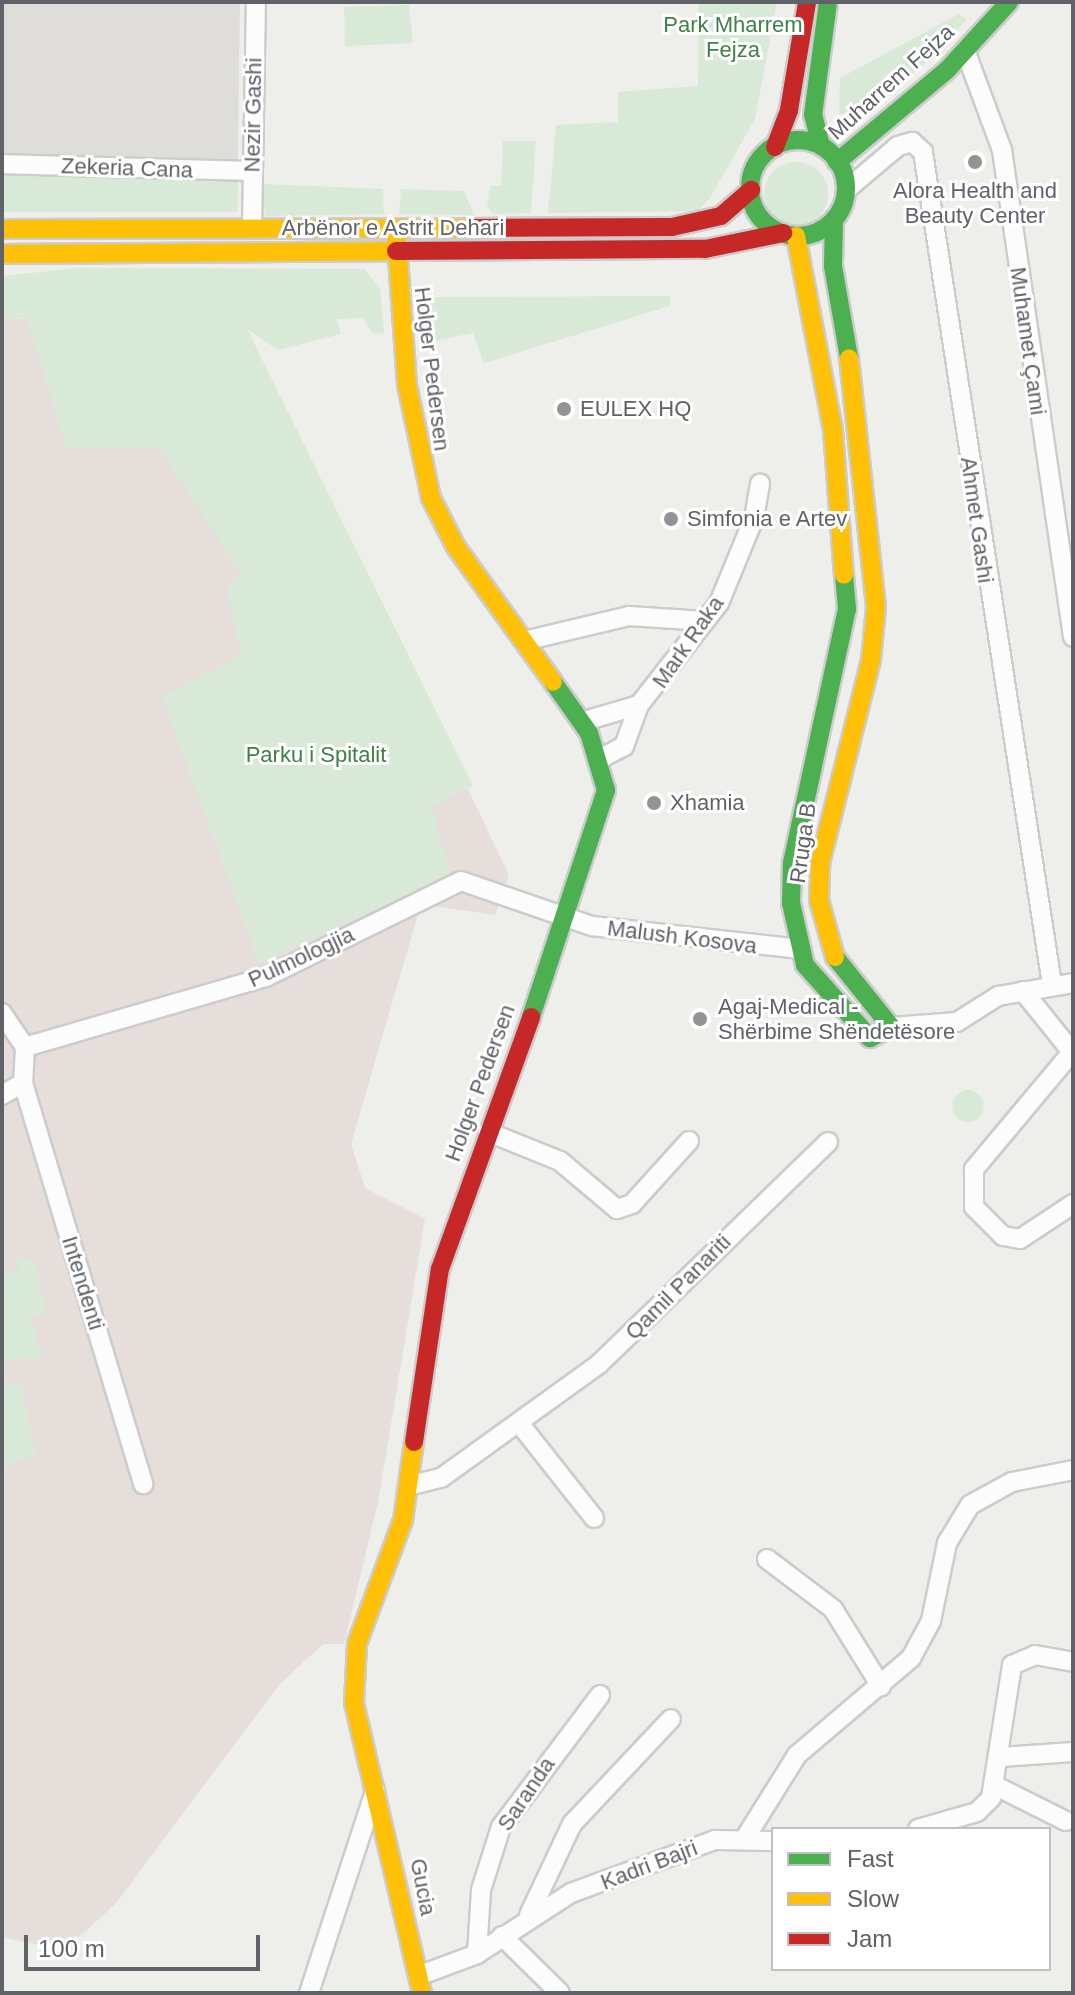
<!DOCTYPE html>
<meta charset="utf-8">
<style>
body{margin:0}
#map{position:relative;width:1075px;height:1995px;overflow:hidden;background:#eeeeea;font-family:Arial,sans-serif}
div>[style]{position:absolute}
.education>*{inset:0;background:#deddd9}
.medical>*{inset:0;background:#e6dedb}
.green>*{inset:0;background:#d9e9d8}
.round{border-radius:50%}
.roads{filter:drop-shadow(2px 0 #cbcccb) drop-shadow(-2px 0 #cbcccb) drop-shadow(0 2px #cbcccb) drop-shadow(0 -2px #cbcccb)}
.street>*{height:18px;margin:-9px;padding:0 9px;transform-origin:9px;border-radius:9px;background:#fcfcfc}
.fast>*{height:18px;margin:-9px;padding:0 9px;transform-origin:9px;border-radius:9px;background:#4caf50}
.fast>.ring{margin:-9px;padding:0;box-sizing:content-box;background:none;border:18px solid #4caf50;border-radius:50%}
.slow>*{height:18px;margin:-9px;padding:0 9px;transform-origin:9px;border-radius:9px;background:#ffc107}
.jam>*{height:18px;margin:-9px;padding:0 9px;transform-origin:9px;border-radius:9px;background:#c62828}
.dots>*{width:22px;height:22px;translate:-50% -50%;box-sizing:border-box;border:4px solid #fff;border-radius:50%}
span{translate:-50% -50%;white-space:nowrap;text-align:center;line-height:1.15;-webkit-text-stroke:6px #fff;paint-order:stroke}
.park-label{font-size:22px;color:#3e8046}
.street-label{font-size:22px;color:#5f6267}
.poi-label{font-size:22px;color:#5f6267}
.left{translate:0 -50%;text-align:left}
.frame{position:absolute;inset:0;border:4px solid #5f6267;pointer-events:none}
.legend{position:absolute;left:771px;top:1827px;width:280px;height:144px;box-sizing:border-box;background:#fff;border:2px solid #bfc0c2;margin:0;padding:10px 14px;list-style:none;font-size:24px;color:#5f6267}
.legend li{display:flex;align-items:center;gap:16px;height:40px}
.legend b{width:40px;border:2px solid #bfc0c2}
.scale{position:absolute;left:24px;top:1935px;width:236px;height:36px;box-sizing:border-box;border:4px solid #5f6267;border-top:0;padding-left:10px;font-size:24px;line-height:28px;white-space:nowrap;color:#5f6267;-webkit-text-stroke:6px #fff;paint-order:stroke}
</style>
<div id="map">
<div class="education">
<i style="clip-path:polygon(2px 2px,240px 2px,237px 212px,2px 212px)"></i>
</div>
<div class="medical">
<i style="clip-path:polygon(2px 318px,246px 327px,509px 875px,495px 915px,421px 904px,351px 1144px,365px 1188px,425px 1219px,378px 1502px,344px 1644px,323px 1644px,279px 1685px,117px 1902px,83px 1934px,43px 1946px,2px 1937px)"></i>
</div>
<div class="green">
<i style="clip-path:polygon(699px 2px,777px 2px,755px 119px,710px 198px,697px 211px,548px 213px,556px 125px,618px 122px,618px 92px,698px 86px)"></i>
<i style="clip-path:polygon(409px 5px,413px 43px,345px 46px,344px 7px)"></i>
<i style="clip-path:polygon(959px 14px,967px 20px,918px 70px,859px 117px,839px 114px,840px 78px)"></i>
<i style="clip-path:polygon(503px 141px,536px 141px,531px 213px,493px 214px,487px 206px,490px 186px,501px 186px)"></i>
<i class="round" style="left:764px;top:162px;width:64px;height:64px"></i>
<i style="clip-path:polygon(2px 172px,238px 176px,237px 212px,2px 212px)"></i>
<i style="clip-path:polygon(261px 184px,383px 189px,384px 214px,265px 216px)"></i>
<i style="clip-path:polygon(401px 189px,464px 191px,474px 215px,399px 214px)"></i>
<i style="clip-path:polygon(77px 268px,364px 269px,380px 288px,384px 333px,373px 334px,363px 318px,337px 319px,341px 334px,278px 350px,247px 329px,473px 786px,431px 806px,451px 875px,259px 963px,162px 697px,241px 655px,227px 588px,241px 574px,161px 449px,66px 448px,27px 318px,2px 318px,2px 276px)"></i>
<i style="clip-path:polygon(670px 296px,670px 306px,484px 363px,473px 333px,433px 341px,429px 297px)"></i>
<i class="round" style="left:952px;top:1090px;width:32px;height:32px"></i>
<i style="clip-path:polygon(34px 1258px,47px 1314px,30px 1317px,43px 1357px,2px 1360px,2px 1275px,19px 1271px,17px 1260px)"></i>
<i style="clip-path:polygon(22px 1383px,35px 1456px,2px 1466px,2px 1384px)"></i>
</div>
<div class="roads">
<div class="street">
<i style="left:965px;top:50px;width:107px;rotate:69.7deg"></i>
<i style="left:1002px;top:150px;width:492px;rotate:81.7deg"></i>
<i style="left:2px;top:164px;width:250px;rotate:1.6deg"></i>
<i style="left:846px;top:190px;width:68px;rotate:-40.2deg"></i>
<i style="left:898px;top:146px;width:15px;rotate:-16deg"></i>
<i style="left:912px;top:142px;width:15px;rotate:42deg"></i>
<i style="left:923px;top:152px;width:842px;rotate:81.19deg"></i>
<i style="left:252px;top:228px;width:226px;rotate:-89deg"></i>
<i style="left:524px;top:641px;width:108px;rotate:-13.4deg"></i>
<i style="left:629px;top:616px;width:76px;rotate:3.8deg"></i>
<i style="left:639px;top:705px;width:130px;rotate:-51.9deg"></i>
<i style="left:719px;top:603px;width:92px;rotate:-67.6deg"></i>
<i style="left:754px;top:518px;width:35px;rotate:-80deg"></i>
<i style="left:581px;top:722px;width:60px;rotate:-16.3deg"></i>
<i style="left:639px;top:705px;width:44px;rotate:110.1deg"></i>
<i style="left:624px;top:746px;width:26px;rotate:152deg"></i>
<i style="left:1023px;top:991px;width:78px;rotate:51.2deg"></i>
<i style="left:1072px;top:1052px;width:153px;rotate:129.9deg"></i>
<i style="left:974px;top:1169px;width:38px;rotate:90deg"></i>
<i style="left:974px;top:1207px;width:41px;rotate:45deg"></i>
<i style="left:1003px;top:1236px;width:17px;rotate:10deg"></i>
<i style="left:1020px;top:1239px;width:64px;rotate:-33.4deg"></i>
<i style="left:2px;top:1013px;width:41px;rotate:55.9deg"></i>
<i style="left:25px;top:1047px;width:36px;rotate:93deg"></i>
<i style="left:891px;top:1027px;width:66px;rotate:-4.3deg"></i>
<i style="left:957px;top:1022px;width:49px;rotate:-32.4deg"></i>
<i style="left:998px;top:996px;width:76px;rotate:-9.8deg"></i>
<i style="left:25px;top:1047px;width:251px;rotate:-16.2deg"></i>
<i style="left:266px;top:977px;width:217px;rotate:-26.2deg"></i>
<i style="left:461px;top:881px;width:139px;rotate:19deg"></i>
<i style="left:592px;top:926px;width:208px;rotate:6.3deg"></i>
<i style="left:23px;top:1083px;width:419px;rotate:73.3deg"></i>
<i style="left:2px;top:1095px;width:24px;rotate:-30deg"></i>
<i style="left:488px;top:1132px;width:78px;rotate:21.9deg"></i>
<i style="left:560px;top:1161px;width:75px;rotate:40.1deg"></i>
<i style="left:617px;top:1209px;width:16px;rotate:-18deg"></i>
<i style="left:632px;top:1204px;width:85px;rotate:-47.9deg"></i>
<i style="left:519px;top:1423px;width:121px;rotate:51.7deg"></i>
<i style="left:408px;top:1486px;width:34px;rotate:-14deg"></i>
<i style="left:441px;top:1478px;width:195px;rotate:-35.8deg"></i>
<i style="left:599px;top:1364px;width:319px;rotate:-44.1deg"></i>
<i style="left:767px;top:1559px;width:83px;rotate:37.1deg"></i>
<i style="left:833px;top:1609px;width:91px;rotate:58.1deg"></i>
<i style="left:1001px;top:1757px;width:72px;rotate:-4deg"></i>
<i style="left:996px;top:1786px;width:78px;rotate:26.6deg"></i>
<i style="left:918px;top:1829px;width:61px;rotate:-16.1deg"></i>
<i style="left:977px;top:1812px;width:20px;rotate:-45deg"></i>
<i style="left:991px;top:1798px;width:135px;rotate:-81deg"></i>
<i style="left:1012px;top:1665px;width:25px;rotate:-23deg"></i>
<i style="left:1035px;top:1655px;width:39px;rotate:10deg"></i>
<i style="left:747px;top:1835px;width:94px;rotate:-58deg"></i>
<i style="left:797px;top:1755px;width:150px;rotate:-40.4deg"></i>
<i style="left:911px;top:1658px;width:42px;rotate:-61.6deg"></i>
<i style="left:931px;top:1621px;width:80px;rotate:-78.4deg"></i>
<i style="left:947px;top:1543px;width:44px;rotate:-58.8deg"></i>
<i style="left:970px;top:1505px;width:48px;rotate:-28.7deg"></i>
<i style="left:1012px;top:1482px;width:62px;rotate:-11.1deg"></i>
<i style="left:529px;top:1915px;width:101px;rotate:-64.7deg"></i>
<i style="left:572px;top:1824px;width:144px;rotate:-46.7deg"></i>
<i style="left:502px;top:1936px;width:81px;rotate:44.5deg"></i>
<i style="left:477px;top:1954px;width:64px;rotate:-86.4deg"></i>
<i style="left:481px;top:1890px;width:66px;rotate:-72.4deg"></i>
<i style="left:501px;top:1827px;width:165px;rotate:-53.1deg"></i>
<i style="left:418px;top:1976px;width:63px;rotate:-20.4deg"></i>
<i style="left:477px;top:1954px;width:112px;rotate:-33deg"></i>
<i style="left:571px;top:1893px;width:153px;rotate:-20.2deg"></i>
<i style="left:715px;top:1840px;width:58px;rotate:1deg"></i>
<i style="left:309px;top:1993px;width:213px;rotate:-71.9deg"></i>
</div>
<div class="fast">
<i class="ring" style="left:750px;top:140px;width:78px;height:78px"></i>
<i style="left:821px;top:146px;width:32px;rotate:-104deg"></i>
<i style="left:813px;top:115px;width:114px;rotate:-82.4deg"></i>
<i style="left:837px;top:162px;width:143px;rotate:-39.9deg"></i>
<i style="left:947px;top:70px;width:92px;rotate:-47.6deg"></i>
<i style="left:834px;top:221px;width:45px;rotate:91.3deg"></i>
<i style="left:833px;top:266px;width:93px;rotate:80.1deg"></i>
<i style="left:835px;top:957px;width:90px;rotate:51.3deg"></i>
<i style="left:891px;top:1027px;width:24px;rotate:152deg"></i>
<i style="left:870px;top:1038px;width:98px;rotate:-131.7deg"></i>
<i style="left:805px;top:965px;width:64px;rotate:-102.7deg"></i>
<i style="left:791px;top:903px;width:40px;rotate:-88.6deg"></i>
<i style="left:792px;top:863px;width:260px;rotate:-77.8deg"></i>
<i style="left:847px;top:609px;width:34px;rotate:-95deg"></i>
<i style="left:531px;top:1017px;width:239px;rotate:-71.7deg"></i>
<i style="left:606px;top:790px;width:59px;rotate:-106.6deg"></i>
<i style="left:589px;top:733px;width:62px;rotate:-125.2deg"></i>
</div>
<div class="slow">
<i style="left:396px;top:228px;width:157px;rotate:86deg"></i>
<i style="left:407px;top:385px;width:116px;rotate:78deg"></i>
<i style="left:431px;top:498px;width:55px;rotate:63deg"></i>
<i style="left:456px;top:547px;width:166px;rotate:54.3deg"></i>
<i style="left:2px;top:229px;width:470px;rotate:-0.1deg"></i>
<i style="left:796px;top:236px;width:197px;rotate:79.2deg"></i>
<i style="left:833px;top:430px;width:145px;rotate:85.7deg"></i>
<i style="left:2px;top:254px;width:394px;rotate:-0.4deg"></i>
<i style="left:835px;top:957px;width:59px;rotate:-105.7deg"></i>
<i style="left:819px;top:900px;width:37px;rotate:-88deg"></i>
<i style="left:820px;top:863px;width:209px;rotate:-75.9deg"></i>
<i style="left:871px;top:660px;width:53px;rotate:-84.6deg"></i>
<i style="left:876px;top:607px;width:250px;rotate:-96.2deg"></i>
<i style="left:414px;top:1442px;width:79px;rotate:98deg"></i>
<i style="left:403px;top:1520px;width:132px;rotate:110.4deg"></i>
<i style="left:357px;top:1644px;width:59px;rotate:92.9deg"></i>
<i style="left:354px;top:1703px;width:298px;rotate:76.8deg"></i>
</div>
<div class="jam">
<i style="left:775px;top:147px;width:40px;rotate:-69deg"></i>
<i style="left:789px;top:110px;width:109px;rotate:-80.5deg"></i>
<i style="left:472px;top:228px;width:200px;rotate:-0.3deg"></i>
<i style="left:672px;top:227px;width:50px;rotate:-12.7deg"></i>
<i style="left:721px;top:216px;width:40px;rotate:-41deg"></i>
<i style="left:396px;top:251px;width:309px;rotate:-0.4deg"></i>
<i style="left:705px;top:249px;width:80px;rotate:-11.6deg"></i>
<i style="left:414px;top:1442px;width:175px;rotate:-81.5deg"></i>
<i style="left:440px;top:1269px;width:268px;rotate:-70.1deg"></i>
</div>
</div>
<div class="dots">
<i style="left:975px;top:162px;background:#919395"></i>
<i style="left:564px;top:409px;background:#919395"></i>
<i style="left:671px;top:519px;background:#919395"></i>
<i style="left:654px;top:803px;background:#919395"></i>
<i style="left:700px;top:1019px;background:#919395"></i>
</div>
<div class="park-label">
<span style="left:733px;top:37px">Park Mharrem<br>Fejza</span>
<span style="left:316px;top:755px">Parku i Spitalit</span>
</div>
<div class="street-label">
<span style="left:891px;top:82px;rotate:-42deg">Muharrem Fejza</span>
<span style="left:253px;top:115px;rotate:-89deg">Nezir Gashi</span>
<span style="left:127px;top:168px;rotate:2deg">Zekeria Cana</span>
<span style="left:393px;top:228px">Arbënor e Astrit Dehari</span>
<span style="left:1028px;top:341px;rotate:82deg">Muhamet Çami</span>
<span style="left:432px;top:369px;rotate:83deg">Holger Pedersen</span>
<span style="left:977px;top:520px;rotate:82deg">Ahmet Gashi</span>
<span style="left:688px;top:642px;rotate:-55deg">Mark Raka</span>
<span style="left:803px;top:843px;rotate:-82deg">Rruga B</span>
<span style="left:682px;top:937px;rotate:7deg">Malush Kosova</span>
<span style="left:301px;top:957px;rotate:-25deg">Pulmologjia</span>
<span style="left:480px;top:1083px;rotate:-70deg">Holger Pedersen</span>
<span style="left:83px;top:1283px;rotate:73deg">Intendenti</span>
<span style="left:678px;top:1287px;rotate:-45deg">Qamil Panariti</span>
<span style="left:526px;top:1794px;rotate:-56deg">Saranda</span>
<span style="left:649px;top:1865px;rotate:-21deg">Kadri Bajri</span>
<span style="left:423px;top:1887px;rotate:79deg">Gucia</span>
</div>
<div class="poi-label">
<span style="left:975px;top:203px">Alora Health and<br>Beauty Center</span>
<span class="left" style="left:580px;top:409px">EULEX HQ</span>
<span class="left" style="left:687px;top:519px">Simfonia e Artev</span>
<span class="left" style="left:670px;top:803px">Xhamia</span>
<span class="left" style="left:718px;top:1019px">Agaj-Medical -<br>Shërbime Shëndetësore</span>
</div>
<div class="frame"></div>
<ul class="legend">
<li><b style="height:10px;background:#4caf50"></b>Fast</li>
<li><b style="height:10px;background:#ffc107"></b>Slow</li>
<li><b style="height:10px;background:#c62828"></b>Jam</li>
</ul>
<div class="scale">100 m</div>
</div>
